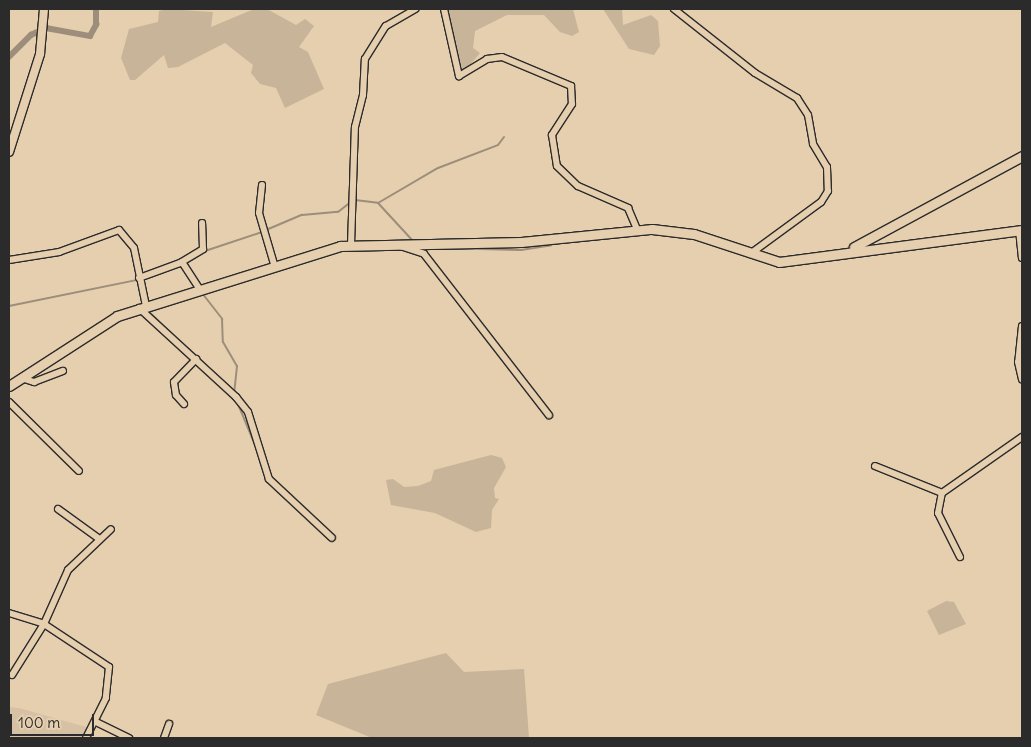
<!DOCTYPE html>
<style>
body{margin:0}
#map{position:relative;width:1031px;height:747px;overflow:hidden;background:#e6cfaf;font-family:Delius,sans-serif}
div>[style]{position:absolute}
.built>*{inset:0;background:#d6c1a4}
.green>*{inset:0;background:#c7b499}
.stream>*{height:2px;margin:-1px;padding:0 1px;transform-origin:1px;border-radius:1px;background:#9c8e7a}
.canal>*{height:5.5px;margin:-2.75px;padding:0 2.75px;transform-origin:2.75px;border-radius:2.75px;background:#9c8e7a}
.roads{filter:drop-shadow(1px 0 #2b2b2b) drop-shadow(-1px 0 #2b2b2b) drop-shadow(0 1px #2b2b2b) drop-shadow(0 -1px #2b2b2b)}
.minor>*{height:6px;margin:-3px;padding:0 3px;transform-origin:3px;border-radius:3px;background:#e6cfaf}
.tertiary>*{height:8px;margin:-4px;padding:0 4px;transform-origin:4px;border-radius:4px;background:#e6cfaf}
.secondary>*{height:9px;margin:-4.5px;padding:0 4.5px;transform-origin:4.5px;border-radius:4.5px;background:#e6cfaf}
span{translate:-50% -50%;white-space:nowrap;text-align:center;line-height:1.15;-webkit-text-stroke:4.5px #e6cfaf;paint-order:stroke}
.frame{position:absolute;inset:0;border:10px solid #2b2b2b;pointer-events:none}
.scale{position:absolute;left:10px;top:714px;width:84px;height:22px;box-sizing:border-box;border:2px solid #2b2b2b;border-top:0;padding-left:6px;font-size:15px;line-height:18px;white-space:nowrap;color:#2b2b2b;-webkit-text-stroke:4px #e6cfaf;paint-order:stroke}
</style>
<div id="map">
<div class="built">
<i style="clip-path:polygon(9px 707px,19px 708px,93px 729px,90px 738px,9px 738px)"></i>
</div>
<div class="green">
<i style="clip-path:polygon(167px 9px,213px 12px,211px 27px,254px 9px,267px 9px,296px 25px,305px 19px,314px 26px,299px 47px,308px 52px,324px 89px,285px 108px,276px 88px,260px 84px,251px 73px,253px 65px,225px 43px,178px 67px,168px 68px,164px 55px,135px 80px,130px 80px,121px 58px,129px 29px,158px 22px,159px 11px)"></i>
<i style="clip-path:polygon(447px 9px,573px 9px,579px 32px,572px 36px,560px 32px,544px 15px,507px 15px,475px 31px,473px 48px,480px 53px,463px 73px)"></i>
<i style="clip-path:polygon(603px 9px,622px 9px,623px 25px,651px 15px,658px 21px,660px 46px,654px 55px,629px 49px)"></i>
<i style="clip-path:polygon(491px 455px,502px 458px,506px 467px,494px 488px,495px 498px,499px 499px,492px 510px,491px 528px,476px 532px,435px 513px,391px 505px,386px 480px,393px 479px,404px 487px,418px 486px,431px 481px,434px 470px)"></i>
<i style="clip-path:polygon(946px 601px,954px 602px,966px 624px,939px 635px,927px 611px)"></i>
<i style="clip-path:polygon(446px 653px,464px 672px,524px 669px,529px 738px,372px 738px,316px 715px,328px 684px)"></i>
</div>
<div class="stream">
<i style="left:355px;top:200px;width:23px;rotate:7deg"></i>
<i style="left:378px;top:203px;width:53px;rotate:47.3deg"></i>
<i style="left:378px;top:203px;width:69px;rotate:-30.3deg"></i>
<i style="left:438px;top:168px;width:64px;rotate:-21deg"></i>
<i style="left:498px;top:145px;width:10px;rotate:-53deg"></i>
<i style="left:266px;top:230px;width:39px;rotate:-23deg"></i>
<i style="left:302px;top:215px;width:36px;rotate:-5deg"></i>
<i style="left:338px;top:212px;width:16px;rotate:-38deg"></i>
<i style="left:439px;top:248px;width:82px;rotate:1.4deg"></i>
<i style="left:521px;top:250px;width:31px;rotate:-9deg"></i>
<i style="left:205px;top:251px;width:60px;rotate:-18.4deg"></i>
<i style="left:186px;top:263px;width:10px;rotate:-29deg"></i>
<i style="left:202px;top:293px;width:33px;rotate:52deg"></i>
<i style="left:222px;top:319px;width:23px;rotate:88deg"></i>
<i style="left:223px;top:342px;width:28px;rotate:60deg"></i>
<i style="left:237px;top:366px;width:27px;rotate:96deg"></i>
<i style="left:9px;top:306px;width:146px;rotate:-11.5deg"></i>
<i style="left:146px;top:309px;width:40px;rotate:44deg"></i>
<i style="left:178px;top:340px;width:16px;rotate:40deg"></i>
<i style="left:238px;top:404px;width:44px;rotate:67.5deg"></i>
</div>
<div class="canal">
<i style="left:9px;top:57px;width:31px;rotate:-45deg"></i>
<i style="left:31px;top:35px;width:17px;rotate:-25deg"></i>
<i style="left:46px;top:28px;width:45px;rotate:10.3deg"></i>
<i style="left:90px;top:36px;width:13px;rotate:-61deg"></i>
<i style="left:96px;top:25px;width:16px;rotate:-90deg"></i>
</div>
<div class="roads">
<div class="minor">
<i style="left:444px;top:9px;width:69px;rotate:77.4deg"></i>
<i style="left:459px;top:76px;width:33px;rotate:-31deg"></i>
<i style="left:487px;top:59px;width:15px;rotate:-8deg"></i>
<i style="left:502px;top:57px;width:75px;rotate:22.8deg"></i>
<i style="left:571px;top:86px;width:18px;rotate:87deg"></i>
<i style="left:572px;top:104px;width:37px;rotate:123deg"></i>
<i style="left:552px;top:135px;width:31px;rotate:81deg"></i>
<i style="left:557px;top:166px;width:29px;rotate:44deg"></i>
<i style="left:578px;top:186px;width:55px;rotate:23.7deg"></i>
<i style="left:628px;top:208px;width:23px;rotate:67deg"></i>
<i style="left:674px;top:9px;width:103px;rotate:38.3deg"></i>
<i style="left:755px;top:73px;width:49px;rotate:30.8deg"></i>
<i style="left:797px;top:98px;width:20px;rotate:57deg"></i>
<i style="left:808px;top:115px;width:29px;rotate:80deg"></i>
<i style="left:813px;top:144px;width:27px;rotate:59deg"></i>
<i style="left:827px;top:167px;width:24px;rotate:88deg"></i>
<i style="left:828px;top:191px;width:13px;rotate:122deg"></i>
<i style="left:821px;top:202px;width:88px;rotate:143.8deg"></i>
<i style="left:262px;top:185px;width:28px;rotate:96deg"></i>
<i style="left:259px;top:213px;width:53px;rotate:73.6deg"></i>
<i style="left:1019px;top:230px;width:28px;rotate:84deg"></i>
<i style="left:351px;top:245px;width:118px;rotate:-88.1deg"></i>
<i style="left:355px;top:127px;width:33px;rotate:-76deg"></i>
<i style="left:363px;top:95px;width:36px;rotate:-87deg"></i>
<i style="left:365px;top:59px;width:39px;rotate:-58deg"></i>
<i style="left:386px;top:26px;width:34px;rotate:-30deg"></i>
<i style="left:400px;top:246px;width:25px;rotate:18deg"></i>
<i style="left:424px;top:254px;width:204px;rotate:52.2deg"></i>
<i style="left:9px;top:260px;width:51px;rotate:-9.1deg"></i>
<i style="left:59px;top:252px;width:64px;rotate:-20.1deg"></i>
<i style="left:119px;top:230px;width:23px;rotate:50deg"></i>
<i style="left:134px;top:248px;width:59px;rotate:78.3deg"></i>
<i style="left:182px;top:262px;width:30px;rotate:57deg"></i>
<i style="left:139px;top:278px;width:44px;rotate:-20.1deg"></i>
<i style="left:180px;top:263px;width:27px;rotate:-31deg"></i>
<i style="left:203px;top:249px;width:26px;rotate:-92deg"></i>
<i style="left:139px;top:308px;width:132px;rotate:42.5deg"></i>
<i style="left:236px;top:397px;width:19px;rotate:51deg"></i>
<i style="left:248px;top:412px;width:70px;rotate:72.6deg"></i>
<i style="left:269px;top:479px;width:86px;rotate:43.1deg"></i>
<i style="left:1022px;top:326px;width:36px;rotate:96deg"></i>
<i style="left:1018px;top:362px;width:18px;rotate:77deg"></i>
<i style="left:21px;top:378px;width:14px;rotate:17deg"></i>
<i style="left:34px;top:382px;width:31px;rotate:-21deg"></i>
<i style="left:9px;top:402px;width:98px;rotate:44.6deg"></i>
<i style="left:184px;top:404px;width:12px;rotate:-132deg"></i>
<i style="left:176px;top:395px;width:13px;rotate:-99deg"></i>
<i style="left:174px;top:382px;width:32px;rotate:-46deg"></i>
<i style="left:875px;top:466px;width:72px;rotate:21.9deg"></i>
<i style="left:58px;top:509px;width:49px;rotate:35.9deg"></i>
<i style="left:960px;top:557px;width:49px;rotate:-116.6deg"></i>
<i style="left:938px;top:513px;width:20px;rotate:-79deg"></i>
<i style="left:942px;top:493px;width:98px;rotate:-35deg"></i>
<i style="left:9px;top:613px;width:37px;rotate:17deg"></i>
<i style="left:44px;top:624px;width:78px;rotate:33.5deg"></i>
<i style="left:109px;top:667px;width:31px;rotate:96deg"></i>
<i style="left:106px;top:698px;width:45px;rotate:116.6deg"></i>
<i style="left:12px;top:675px;width:60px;rotate:-57.9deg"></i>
<i style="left:44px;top:624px;width:59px;rotate:-66deg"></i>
<i style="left:68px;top:570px;width:59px;rotate:-43.6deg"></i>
<i style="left:96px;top:722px;width:37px;rotate:26deg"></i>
<i style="left:164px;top:738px;width:15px;rotate:-70deg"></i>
</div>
<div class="tertiary">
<i style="left:9px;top:152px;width:103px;rotate:-72.4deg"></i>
<i style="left:40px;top:54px;width:45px;rotate:-84.9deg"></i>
</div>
<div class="secondary">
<i style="left:854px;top:247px;width:191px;rotate:-28.4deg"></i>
<i style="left:9px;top:386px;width:129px;rotate:-32.9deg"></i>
<i style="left:117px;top:316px;width:234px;rotate:-17.4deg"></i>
<i style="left:340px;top:246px;width:181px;rotate:-1.3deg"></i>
<i style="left:521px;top:242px;width:132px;rotate:-5.7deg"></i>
<i style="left:652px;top:229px;width:42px;rotate:6.8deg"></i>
<i style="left:694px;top:234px;width:89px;rotate:18.2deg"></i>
<i style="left:779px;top:262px;width:245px;rotate:-7.5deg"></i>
</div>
</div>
<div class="frame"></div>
<div class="scale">100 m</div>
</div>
